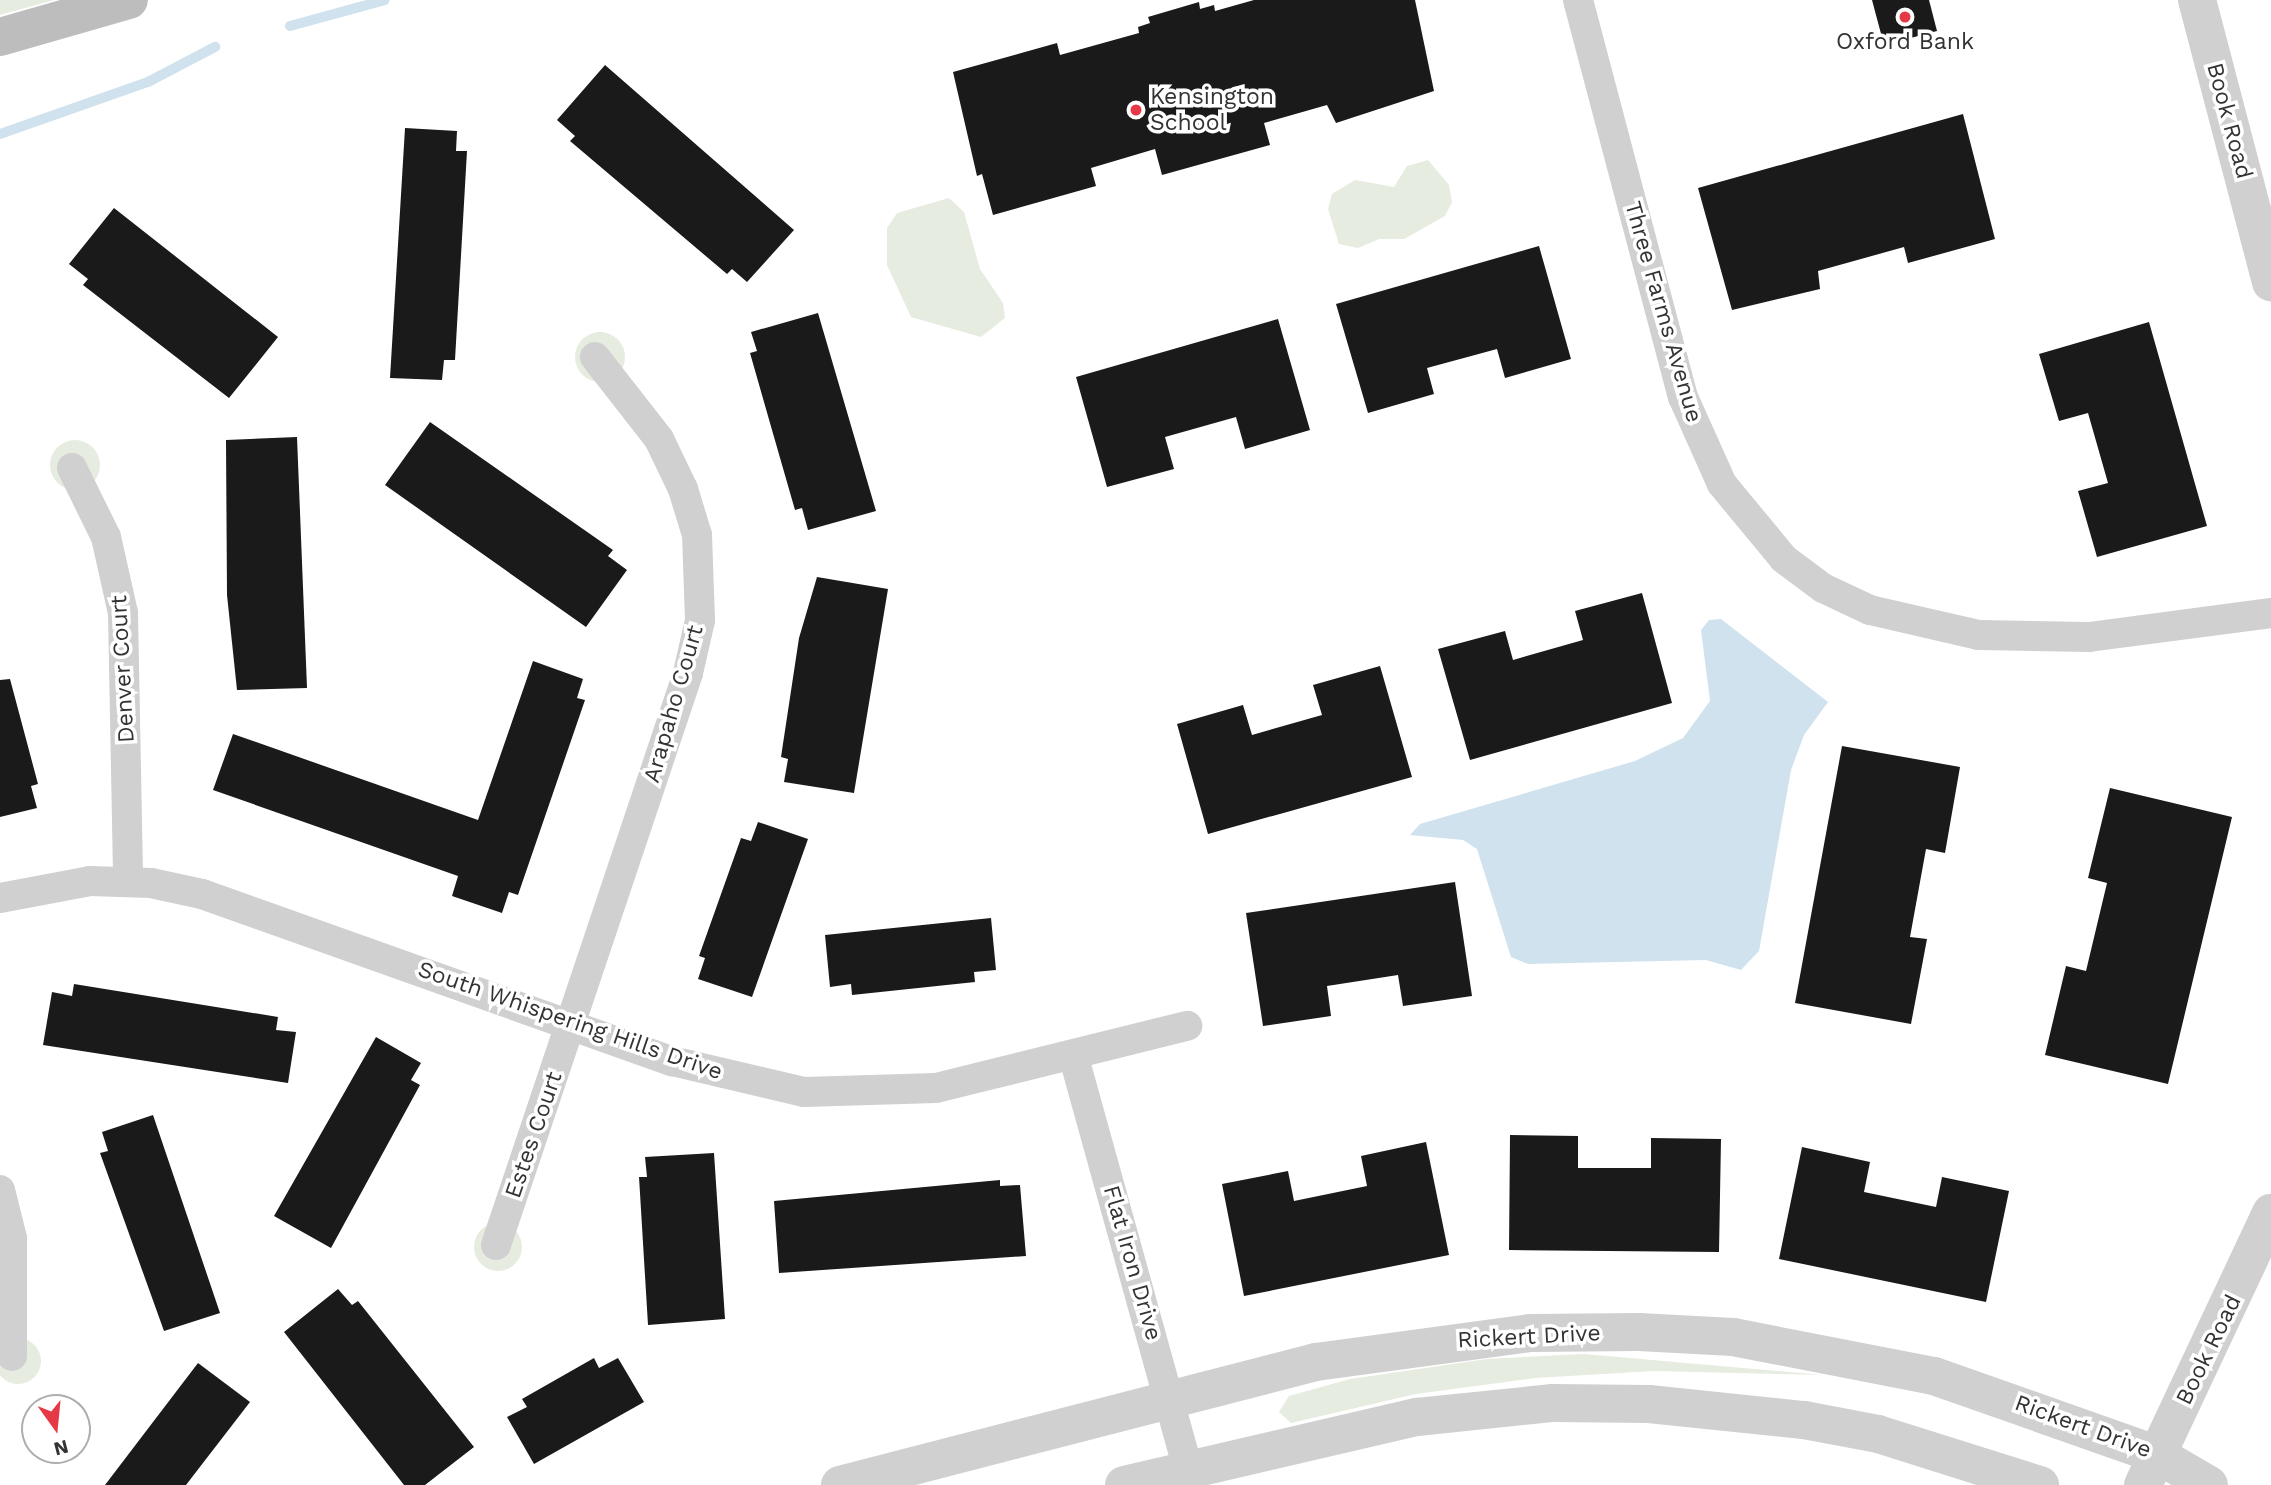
<!DOCTYPE html>
<style>
body{margin:0}
#map{position:relative;width:2271px;height:1485px;overflow:hidden;background:#fff;font-family:"Work Sans",sans-serif}
div>[style]{position:absolute}
.green>*{inset:0;background:#e6ecdf}
.round{border-radius:50%}
.water>*{inset:0;background:#cfe2ee}
.stream>*{height:10px;margin:-5px;padding:0 5px;transform-origin:5px;border-radius:5px;background:#cfe2ee}
.building>*{inset:0;background:#1a1a1a}
.minor>*{height:30px;margin:-15px;padding:0 15px;transform-origin:15px;border-radius:15px;background:#d0d0d0}
.tertiary>*{height:38px;margin:-19px;padding:0 19px;transform-origin:19px;border-radius:19px;background:#d0d0d0}
.secondary>*{height:38px;margin:-19px;padding:0 19px;transform-origin:19px;border-radius:19px;background:#bdbdbd}
.dots>*{width:19px;height:19px;translate:-50% -50%;box-sizing:border-box;border:4px solid #fff;border-radius:50%}
span{translate:-50% -50%;white-space:nowrap;text-align:center;line-height:1.15;-webkit-text-stroke:7px #fff;paint-order:stroke}
.poi-label{font-size:23px;color:#333}
.left{translate:0 -50%;text-align:left}
.street-label{font-size:23px;color:#333}
.north{position:absolute;left:21px;top:1394px;width:70px;height:70px;box-sizing:border-box;background:#fff;border:2px solid #adadad;border-radius:50%;rotate:165deg;font-size:19px;font-weight:700;line-height:28px;text-align:center;color:#333}
.north::after{content:'';display:block;margin:auto;width:24px;height:32px;background:#e63946;clip-path:polygon(50% 0,100% 100%,50% 72%,0 100%)}
</style>
<div id="map">
<div class="green">
<i style="clip-path:polygon(0 0,54px 0,0 15px)"></i>
<i style="clip-path:polygon(1428px 160px,1449px 185px,1452px 202px,1445px 216px,1404px 239px,1379px 239px,1358px 248px,1339px 244px,1328px 209px,1332px 194px,1355px 180px,1394px 187px,1407px 166px)"></i>
<i style="clip-path:polygon(949px 198px,964px 212px,980px 269px,1003px 303px,1005px 318px,981px 337px,911px 317px,887px 265px,887px 228px,897px 213px)"></i>
<i class="round" style="left:575px;top:332px;width:50px;height:50px"></i>
<i class="round" style="left:50px;top:440px;width:50px;height:50px"></i>
<i class="round" style="left:474px;top:1223px;width:48px;height:48px"></i>
<i class="round" style="left:-5px;top:1338px;width:46px;height:46px"></i>
<i style="clip-path:polygon(1584px 1354px,1822px 1375px,1654px 1371px,1535px 1378px,1416px 1394px,1291px 1423px,1279px 1412px,1289px 1396px,1350px 1379px,1487px 1359px)"></i>
</div>
<div class="water">
<i style="clip-path:polygon(1721px 619px,1828px 702px,1804px 735px,1791px 770px,1759px 951px,1741px 970px,1706px 960px,1528px 964px,1511px 957px,1477px 849px,1463px 840px,1410px 835px,1420px 824px,1635px 761px,1683px 738px,1710px 701px,1701px 630px,1709px 620px)"></i>
</div>
<div class="stream">
<i style="left:290px;top:26px;width:98px;rotate:-15.3deg"></i>
<i style="left:0;top:134px;width:157px;rotate:-19.4deg"></i>
<i style="left:148px;top:82px;width:76px;rotate:-27.6deg"></i>
</div>
<div class="building">
<i style="clip-path:polygon(1254px 0,1415px 0,1434px 91px,1336px 123px,1327px 105px,1264px 123px,1270px 145px,1162px 175px,1155px 149px,1091px 168px,1096px 186px,993px 215px,982px 174px,977px 176px,953px 72px,1057px 43px,1060px 55px,1139px 33px,1138px 27px,1150px 23px,1148px 17px,1199px 2px,1200px 9px,1214px 5px,1215px 11px)"></i>
<i style="clip-path:polygon(1872px 0,1929px 0,1937px 31px,1884px 45px)"></i>
<i style="clip-path:polygon(605px 65px,794px 230px,747px 282px,732px 269px,727px 274px,570px 141px,575px 136px,557px 120px)"></i>
<i style="clip-path:polygon(1963px 114px,1995px 239px,1908px 263px,1904px 247px,1818px 271px,1820px 289px,1732px 310px,1698px 188px)"></i>
<i style="clip-path:polygon(405px 128px,457px 131px,456px 151px,467px 151px,455px 360px,444px 360px,442px 380px,390px 378px)"></i>
<i style="clip-path:polygon(114px 208px,278px 337px,229px 398px,83px 285px,88px 279px,69px 264px)"></i>
<i style="clip-path:polygon(1539px 246px,1571px 359px,1505px 378px,1497px 349px,1427px 368px,1434px 394px,1368px 413px,1336px 304px)"></i>
<i style="clip-path:polygon(818px 313px,876px 511px,808px 530px,802px 508px,795px 510px,772px 430px,750px 353px,757px 351px,751px 332px)"></i>
<i style="clip-path:polygon(1278px 319px,1310px 430px,1245px 449px,1236px 417px,1165px 437px,1174px 469px,1107px 487px,1076px 377px)"></i>
<i style="clip-path:polygon(2149px 322px,2207px 526px,2097px 557px,2078px 491px,2108px 483px,2088px 413px,2059px 421px,2039px 354px)"></i>
<i style="clip-path:polygon(430px 422px,613px 550px,608px 556px,627px 570px,586px 627px,385px 485px)"></i>
<i style="clip-path:polygon(297px 437px,307px 688px,237px 690px,227px 595px,226px 440px)"></i>
<i style="clip-path:polygon(817px 577px,888px 589px,854px 793px,784px 782px,788px 759px,781px 757px,799px 638px)"></i>
<i style="clip-path:polygon(1642px 593px,1672px 703px,1470px 760px,1438px 649px,1505px 631px,1513px 660px,1583px 640px,1575px 611px)"></i>
<i style="clip-path:polygon(533px 661px,583px 679px,577px 698px,585px 700px,518px 895px,509px 892px,502px 913px,452px 896px,458px 876px,213px 790px,233px 734px,478px 820px)"></i>
<i style="clip-path:polygon(1380px 666px,1412px 777px,1208px 834px,1177px 724px,1243px 705px,1252px 735px,1322px 715px,1313px 685px)"></i>
<i style="clip-path:polygon(10px 679px,38px 784px,31px 786px,37px 808px,0 817px,0 680px)"></i>
<i style="clip-path:polygon(1842px 746px,1960px 767px,1945px 853px,1926px 849px,1910px 937px,1927px 939px,1911px 1024px,1795px 1003px)"></i>
<i style="clip-path:polygon(2110px 788px,2232px 817px,2168px 1084px,2045px 1055px,2066px 966px,2086px 971px,2107px 883px,2088px 878px)"></i>
<i style="clip-path:polygon(758px 822px,808px 839px,752px 997px,698px 979px,705px 958px,699px 956px,741px 838px,751px 841px)"></i>
<i style="clip-path:polygon(1455px 882px,1472px 996px,1403px 1006px,1398px 975px,1327px 986px,1331px 1016px,1263px 1026px,1246px 913px)"></i>
<i style="clip-path:polygon(991px 918px,996px 970px,974px 972px,975px 982px,852px 995px,851px 984px,830px 987px,825px 935px)"></i>
<i style="clip-path:polygon(74px 984px,278px 1017px,276px 1030px,296px 1032px,288px 1083px,43px 1045px,52px 992px,72px 996px)"></i>
<i style="clip-path:polygon(376px 1037px,421px 1063px,411px 1080px,420px 1085px,331px 1248px,274px 1216px)"></i>
<i style="clip-path:polygon(153px 1115px,220px 1313px,164px 1331px,100px 1153px,108px 1151px,102px 1132px)"></i>
<i style="clip-path:polygon(1510px 1135px,1578px 1136px,1578px 1168px,1651px 1168px,1651px 1138px,1721px 1139px,1719px 1252px,1509px 1250px)"></i>
<i style="clip-path:polygon(1426px 1142px,1449px 1255px,1244px 1296px,1222px 1184px,1288px 1171px,1294px 1201px,1367px 1186px,1361px 1156px)"></i>
<i style="clip-path:polygon(1802px 1147px,1870px 1162px,1864px 1192px,1936px 1207px,1942px 1177px,2009px 1191px,1986px 1302px,1779px 1259px)"></i>
<i style="clip-path:polygon(714px 1153px,725px 1319px,648px 1325px,639px 1177px,647px 1177px,645px 1157px)"></i>
<i style="clip-path:polygon(1000px 1180px,1000px 1186px,1020px 1185px,1026px 1256px,779px 1273px,774px 1201px)"></i>
<i style="clip-path:polygon(338px 1289px,352px 1305px,358px 1301px,474px 1447px,425px 1485px,404px 1485px,284px 1332px)"></i>
<i style="clip-path:polygon(594px 1358px,599px 1368px,618px 1358px,644px 1402px,534px 1464px,507px 1417px,527px 1407px,522px 1399px)"></i>
<i style="clip-path:polygon(198px 1363px,250px 1402px,186px 1485px,105px 1485px)"></i>
</div>
<div class="minor">
<i style="left:1578px;top:0;width:411px;rotate:75.2deg"></i>
<i style="left:1683px;top:397px;width:95px;rotate:65.9deg"></i>
<i style="left:1722px;top:484px;width:97px;rotate:50.4deg"></i>
<i style="left:1784px;top:559px;width:49px;rotate:36.6deg"></i>
<i style="left:1823px;top:588px;width:52px;rotate:25.1deg"></i>
<i style="left:1870px;top:610px;width:112px;rotate:12.9deg"></i>
<i style="left:1979px;top:635px;width:110px;rotate:1deg"></i>
<i style="left:2089px;top:637px;width:184px;rotate:-7.5deg"></i>
<i style="left:72px;top:468px;width:77px;rotate:63.8deg"></i>
<i style="left:106px;top:537px;width:78px;rotate:77.4deg"></i>
<i style="left:123px;top:613px;width:268px;rotate:88.9deg"></i>
<i style="left:0;top:898px;width:92px;rotate:-10.7deg"></i>
<i style="left:90px;top:881px;width:61px;rotate:1.9deg"></i>
<i style="left:151px;top:883px;width:52px;rotate:12.2deg"></i>
<i style="left:202px;top:894px;width:499px;rotate:19.6deg"></i>
<i style="left:672px;top:1061px;width:136px;rotate:13.2deg"></i>
<i style="left:804px;top:1092px;width:132px;rotate:-1.7deg"></i>
<i style="left:936px;top:1088px;width:259px;rotate:-13.9deg"></i>
<i style="left:1074px;top:1058px;width:427px;rotate:74.5deg"></i>
<i style="left:0;top:1190px;width:49px;rotate:76deg"></i>
<i style="left:12px;top:1238px;width:118px;rotate:90deg"></i>
<i style="left:496px;top:1245px;width:603px;rotate:-71.44deg"></i>
<i style="left:688px;top:673px;width:54px;rotate:-77.2deg"></i>
<i style="left:700px;top:620px;width:85px;rotate:-92deg"></i>
<i style="left:697px;top:535px;width:48px;rotate:-106.9deg"></i>
<i style="left:683px;top:489px;width:55px;rotate:-115.6deg"></i>
<i style="left:659px;top:439px;width:104px;rotate:-128deg"></i>
</div>
<div class="tertiary">
<i style="left:2197px;top:0;width:292px;rotate:75.3deg"></i>
<i style="left:840px;top:1485px;width:492px;rotate:-14.5deg"></i>
<i style="left:1316px;top:1362px;width:217px;rotate:-7.7deg"></i>
<i style="left:1531px;top:1333px;width:108px;rotate:-0.5deg"></i>
<i style="left:1639px;top:1332px;width:94px;rotate:3deg"></i>
<i style="left:1733px;top:1337px;width:205px;rotate:11deg"></i>
<i style="left:1934px;top:1376px;width:238px;rotate:19.4deg"></i>
<i style="left:2158px;top:1455px;width:59px;rotate:30.5deg"></i>
<i style="left:1124px;top:1485px;width:301px;rotate:-13.1deg"></i>
<i style="left:1417px;top:1417px;width:137px;rotate:-5.9deg"></i>
<i style="left:1553px;top:1403px;width:96px;rotate:0.6deg"></i>
<i style="left:1649px;top:1404px;width:156px;rotate:5.9deg"></i>
<i style="left:1804px;top:1420px;width:75px;rotate:10.7deg"></i>
<i style="left:1878px;top:1434px;width:170px;rotate:17.5deg"></i>
<i style="left:2143px;top:1485px;width:301px;rotate:-64.8deg"></i>
</div>
<div class="secondary">
<i style="left:0;top:37px;width:134px;rotate:-16deg"></i>
</div>
<div class="dots">
<i style="left:1905px;top:17px;background:#e63946"></i>
<i style="left:1136px;top:110px;background:#e63946"></i>
</div>
<div class="poi-label">
<span style="left:1905px;top:42px">Oxford Bank</span>
<span class="left" style="left:1150px;top:110px">Kensington<br>School</span>
</div>
<div class="street-label">
<span style="left:2229px;top:121px;rotate:75deg">Book Road</span>
<span style="left:1663px;top:312px;rotate:74deg">Three Farms Avenue</span>
<span style="left:123px;top:669px;rotate:-93deg">Denver Court</span>
<span style="left:674px;top:704px;rotate:-74deg">Arapaho Court</span>
<span style="left:570px;top:1021px;rotate:19deg">South Whispering Hills Drive</span>
<span style="left:534px;top:1135px;rotate:-71deg">Estes Court</span>
<span style="left:1132px;top:1263px;rotate:74deg">Flat Iron Drive</span>
<span style="left:1529px;top:1337px;rotate:-3deg">Rickert Drive</span>
<span style="left:2209px;top:1350px;rotate:-64deg">Book Road</span>
<span style="left:2083px;top:1427px;rotate:20deg">Rickert Drive</span>
</div>
<div class="north">N</div>
</div>
